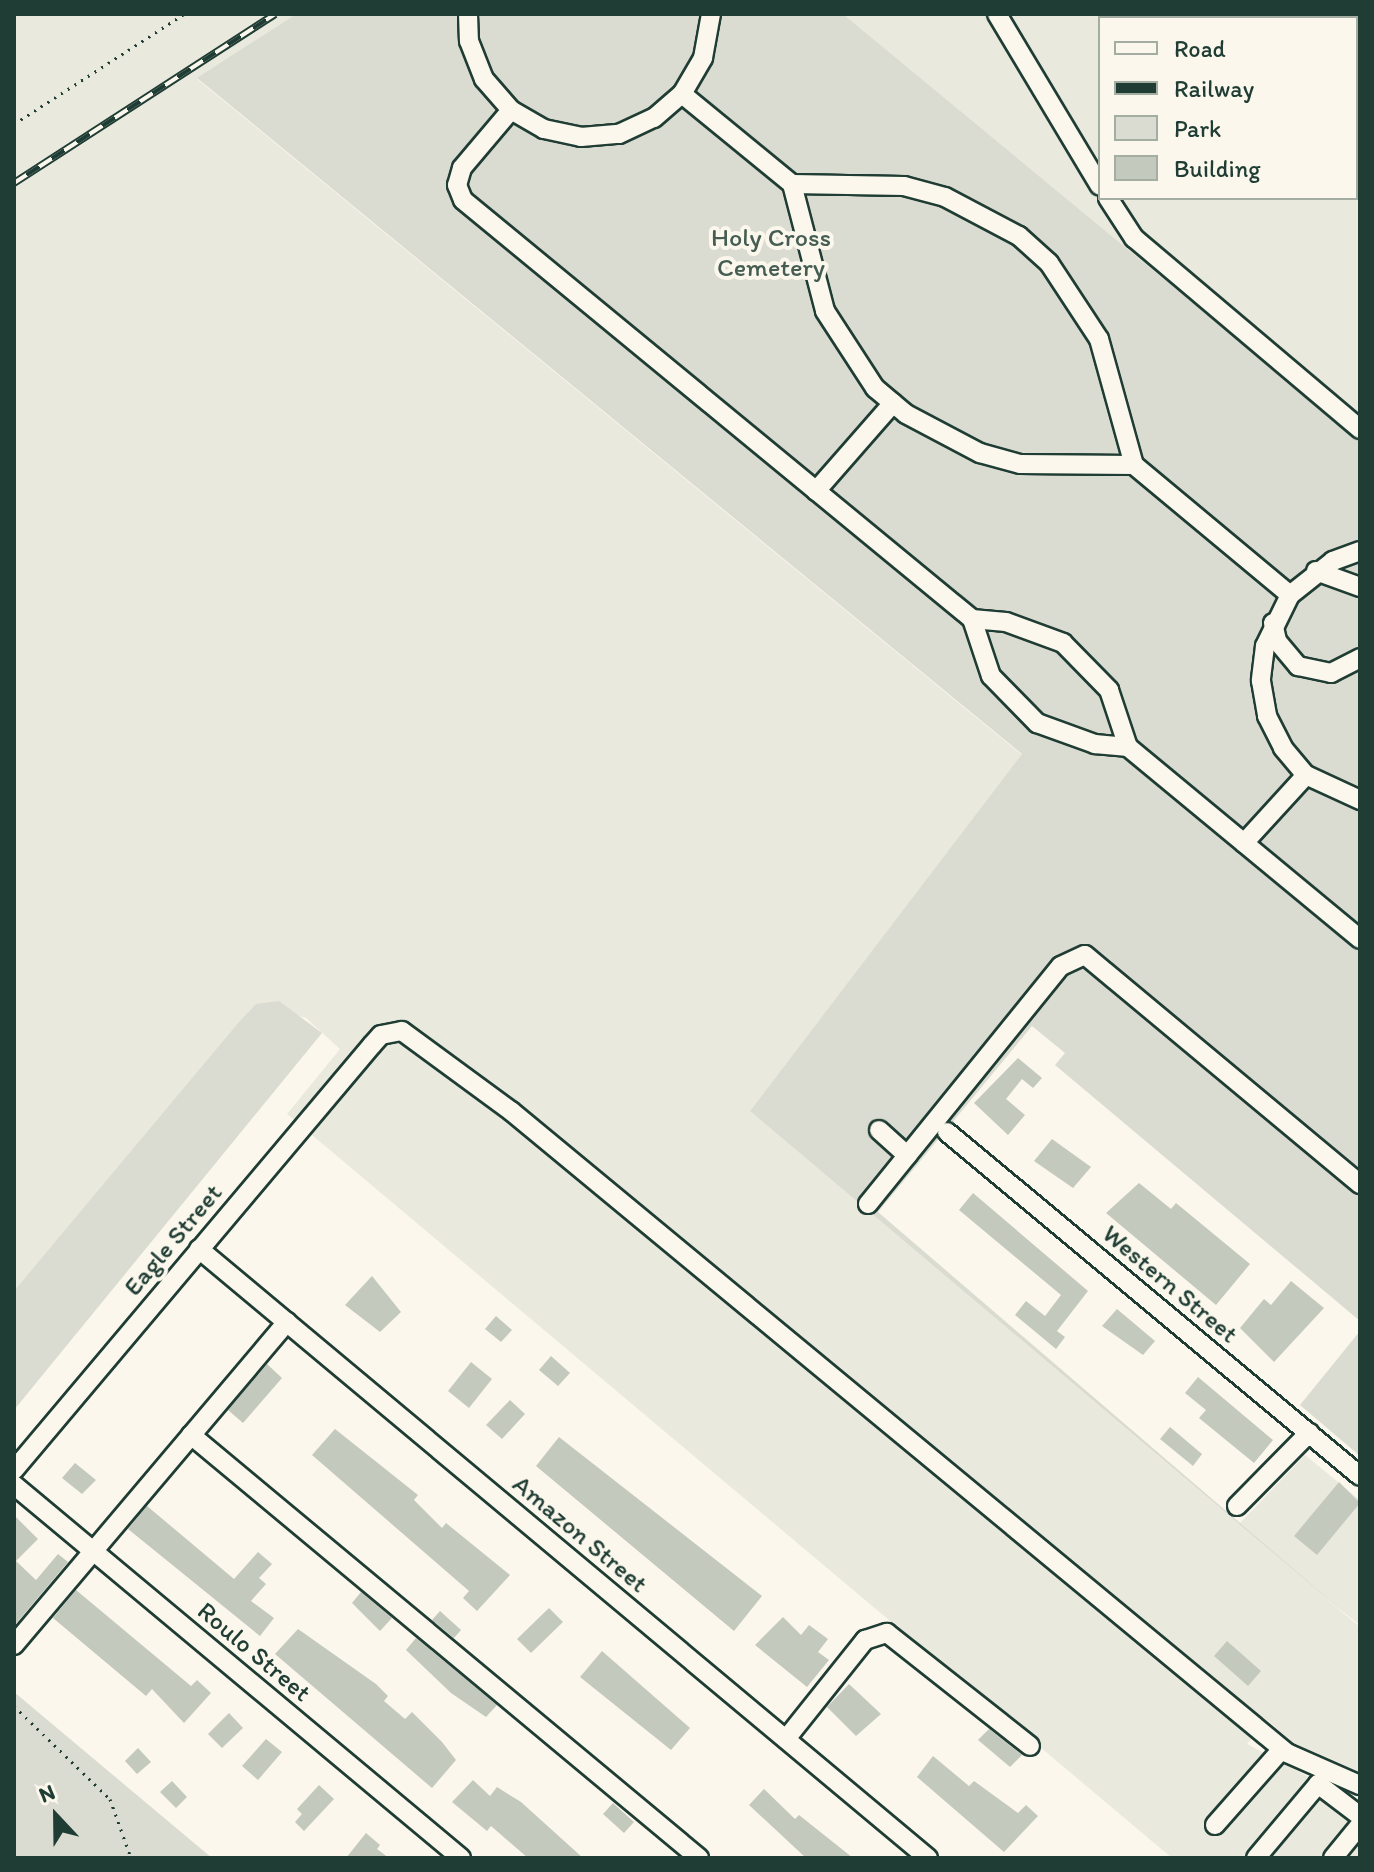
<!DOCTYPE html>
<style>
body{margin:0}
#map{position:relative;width:1374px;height:1872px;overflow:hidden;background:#fbf7ec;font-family:Itim,sans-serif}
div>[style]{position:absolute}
.built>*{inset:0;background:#eae9de}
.green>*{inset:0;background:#dbdcd1}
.building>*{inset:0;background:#c4c9be}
.path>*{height:3px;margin-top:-1.5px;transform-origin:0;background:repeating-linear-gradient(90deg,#1f3d34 0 2px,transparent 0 8px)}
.roads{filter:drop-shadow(2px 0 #1f3d34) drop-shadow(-2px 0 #1f3d34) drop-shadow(0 2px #1f3d34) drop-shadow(0 -2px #1f3d34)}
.minor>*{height:18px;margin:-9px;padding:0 9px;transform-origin:9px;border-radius:9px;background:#fbf7ec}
.rail>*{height:8px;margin-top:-4px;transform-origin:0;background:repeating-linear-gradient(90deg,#fbf7ec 0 15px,#1f3d34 0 30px);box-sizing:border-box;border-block:2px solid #1f3d34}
span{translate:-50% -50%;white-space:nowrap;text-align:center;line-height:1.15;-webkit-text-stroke:8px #fbf7ec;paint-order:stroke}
.park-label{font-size:26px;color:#455d53}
.street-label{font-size:26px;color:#1f3d34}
.frame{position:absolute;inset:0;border:16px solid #1f3d34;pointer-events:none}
.legend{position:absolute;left:1098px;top:16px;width:260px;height:184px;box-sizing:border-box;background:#fbf7ec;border:2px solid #a3ada2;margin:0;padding:10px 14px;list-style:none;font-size:24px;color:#1f3d34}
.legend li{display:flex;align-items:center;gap:16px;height:40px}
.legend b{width:40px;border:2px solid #a3ada2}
.north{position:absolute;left:16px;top:1776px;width:80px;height:80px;-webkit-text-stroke:6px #fbf7ec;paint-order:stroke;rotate:338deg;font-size:22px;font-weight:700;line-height:32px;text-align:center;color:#1f3d34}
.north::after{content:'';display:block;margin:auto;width:28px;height:36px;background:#1f3d34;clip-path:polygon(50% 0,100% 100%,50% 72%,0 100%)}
</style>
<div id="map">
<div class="built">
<i style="clip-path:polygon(14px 14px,296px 14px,197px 79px,1022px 755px,750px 1111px,1239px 1524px,1305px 1455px,1360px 1500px,1360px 1625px,1323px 1596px,1360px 1627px,1360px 1772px,1294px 1743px,1267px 1720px,1247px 1744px,1360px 1804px,1360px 1858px,1172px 1858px,287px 1114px,340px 1049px,306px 1018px,256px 1004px,14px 1291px)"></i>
<i style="clip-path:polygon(evenodd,843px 14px,1360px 14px,1360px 441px,843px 14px,1100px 18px,1356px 18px,1356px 198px,1100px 198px,1100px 18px)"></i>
</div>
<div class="green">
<i style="clip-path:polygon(296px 14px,843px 14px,1360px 441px,1360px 1321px,1055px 1065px,1065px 1053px,1032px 1026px,878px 1212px,1360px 1626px,750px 1111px,1022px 754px,197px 78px)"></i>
<i style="clip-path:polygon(279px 1001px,322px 1033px,14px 1410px,14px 1291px,239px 1022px,256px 1004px)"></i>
<i style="clip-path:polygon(1360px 1331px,1360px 1456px,1300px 1405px)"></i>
<i style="clip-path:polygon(14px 1692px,212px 1858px,14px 1858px)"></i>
</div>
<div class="building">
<i style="clip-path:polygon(1018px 1058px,1042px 1078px,1033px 1088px,1022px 1079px,1006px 1099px,1025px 1115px,1008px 1135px,974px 1103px)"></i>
<i style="clip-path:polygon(1052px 1139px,1091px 1167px,1073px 1188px,1034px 1161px)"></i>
<i style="clip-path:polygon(1139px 1183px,1171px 1209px,1176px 1203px,1250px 1264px,1216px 1305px,1106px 1213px)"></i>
<i style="clip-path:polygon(973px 1193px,1088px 1291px,1057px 1331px,1065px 1337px,1056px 1349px,1015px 1315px,1026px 1301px,1045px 1316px,1061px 1295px,959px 1210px)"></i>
<i style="clip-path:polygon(372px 1276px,401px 1312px,380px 1332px,345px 1305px)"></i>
<i style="clip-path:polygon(1291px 1281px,1324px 1308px,1274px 1362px,1240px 1328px,1264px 1299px,1271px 1305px)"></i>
<i style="clip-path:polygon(1117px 1309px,1155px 1341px,1143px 1355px,1102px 1326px)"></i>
<i style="clip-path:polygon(496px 1316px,512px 1330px,501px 1342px,485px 1329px)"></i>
<i style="clip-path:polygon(551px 1356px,570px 1373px,558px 1386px,539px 1370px)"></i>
<i style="clip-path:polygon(471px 1362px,492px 1379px,469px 1408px,448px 1391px)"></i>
<i style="clip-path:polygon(267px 1364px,282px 1378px,243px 1423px,228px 1410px)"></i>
<i style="clip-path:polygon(1198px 1377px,1273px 1440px,1254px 1463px,1199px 1418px,1206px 1410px,1185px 1393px)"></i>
<i style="clip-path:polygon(510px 1400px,525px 1414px,502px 1439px,486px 1425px)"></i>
<i style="clip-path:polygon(1170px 1427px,1202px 1454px,1193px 1466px,1160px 1439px)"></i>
<i style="clip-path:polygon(335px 1429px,418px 1495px,414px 1500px,442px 1528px,446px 1523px,510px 1575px,477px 1611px,463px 1598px,469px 1591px,312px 1455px)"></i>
<i style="clip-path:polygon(559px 1437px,762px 1596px,734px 1631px,536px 1466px)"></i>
<i style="clip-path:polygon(75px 1463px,96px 1480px,82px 1494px,62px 1478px)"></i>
<i style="clip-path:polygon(1339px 1482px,1360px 1503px,1317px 1555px,1294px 1536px)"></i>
<i style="clip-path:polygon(147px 1506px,234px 1579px,258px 1552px,272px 1564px,259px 1578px,266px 1584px,251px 1601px,274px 1618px,260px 1636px,128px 1529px)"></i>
<i style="clip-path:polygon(14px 1515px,38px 1539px,16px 1561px,36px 1580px,58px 1554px,68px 1562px,14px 1626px)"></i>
<i style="clip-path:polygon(76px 1590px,191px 1686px,197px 1680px,211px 1693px,184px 1723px,152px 1689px,146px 1696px,53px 1618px)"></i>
<i style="clip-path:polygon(361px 1592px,392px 1618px,380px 1631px,352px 1603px)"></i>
<i style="clip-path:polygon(549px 1608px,563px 1622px,531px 1653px,517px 1639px)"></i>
<i style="clip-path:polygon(440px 1611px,461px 1630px,454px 1638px,432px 1620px)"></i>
<i style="clip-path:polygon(783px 1617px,801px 1635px,809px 1625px,828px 1639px,818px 1652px,829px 1660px,807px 1687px,755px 1645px)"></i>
<i style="clip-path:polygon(298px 1629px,376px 1684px,388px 1696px,384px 1701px,405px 1719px,412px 1712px,442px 1742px,456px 1760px,432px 1788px,275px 1654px)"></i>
<i style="clip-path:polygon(416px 1638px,497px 1705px,486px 1717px,451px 1693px,406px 1650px)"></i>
<i style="clip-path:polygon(1227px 1641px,1261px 1671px,1248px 1686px,1214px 1656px)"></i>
<i style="clip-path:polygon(602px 1651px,690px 1728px,671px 1750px,580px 1677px)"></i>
<i style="clip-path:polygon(849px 1684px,881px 1714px,856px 1736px,827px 1707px)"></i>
<i style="clip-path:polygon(229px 1713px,243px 1728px,222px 1748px,208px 1734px)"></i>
<i style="clip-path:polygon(989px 1729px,1022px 1755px,1010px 1767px,978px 1740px)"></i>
<i style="clip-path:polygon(266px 1739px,282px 1752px,258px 1780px,242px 1766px)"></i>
<i style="clip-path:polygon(138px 1748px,151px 1762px,137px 1774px,125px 1761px)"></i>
<i style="clip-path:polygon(933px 1756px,969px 1786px,974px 1781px,1018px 1813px,1026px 1805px,1038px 1816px,1004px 1852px,917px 1777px)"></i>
<i style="clip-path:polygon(473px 1780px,490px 1796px,497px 1787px,521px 1802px,583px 1858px,528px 1858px,491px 1826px,487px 1831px,452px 1802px)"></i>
<i style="clip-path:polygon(172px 1781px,187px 1797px,176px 1808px,160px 1792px)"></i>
<i style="clip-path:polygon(319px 1785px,334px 1799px,304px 1831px,295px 1822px,302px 1814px,297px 1809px)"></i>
<i style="clip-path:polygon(764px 1789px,795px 1819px,799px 1815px,853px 1858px,806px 1858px,749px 1805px)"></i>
<i style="clip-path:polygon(613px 1803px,634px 1822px,624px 1833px,603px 1814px)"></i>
<i style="clip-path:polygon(366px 1833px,380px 1845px,377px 1849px,389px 1858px,346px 1858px)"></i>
</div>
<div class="path">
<i style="left:14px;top:124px;width:202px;rotate:-32.9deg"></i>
<i style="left:14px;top:1706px;width:134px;rotate:44.1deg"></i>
<i style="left:110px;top:1799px;width:63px;rotate:70.4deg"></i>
</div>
<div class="roads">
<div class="minor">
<i style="left:468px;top:14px;width:27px;rotate:88deg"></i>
<i style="left:469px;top:41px;width:41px;rotate:68.5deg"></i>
<i style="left:484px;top:79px;width:41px;rotate:48.9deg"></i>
<i style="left:511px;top:110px;width:38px;rotate:30deg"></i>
<i style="left:544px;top:129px;width:38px;rotate:12deg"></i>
<i style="left:581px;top:137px;width:38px;rotate:-5deg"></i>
<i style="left:619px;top:134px;width:38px;rotate:-25deg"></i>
<i style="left:654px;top:118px;width:37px;rotate:-41deg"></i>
<i style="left:682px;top:94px;width:42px;rotate:-59.7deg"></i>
<i style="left:703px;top:58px;width:45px;rotate:-79.7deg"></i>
<i style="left:997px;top:14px;width:200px;rotate:59.1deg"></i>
<i style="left:682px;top:94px;width:142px;rotate:39.3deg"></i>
<i style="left:792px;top:184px;width:131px;rotate:75.4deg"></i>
<i style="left:825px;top:311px;width:92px;rotate:57deg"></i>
<i style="left:875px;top:388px;width:40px;rotate:40deg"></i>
<i style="left:906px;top:414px;width:84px;rotate:27.8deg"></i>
<i style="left:980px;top:453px;width:41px;rotate:15.4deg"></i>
<i style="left:1020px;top:464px;width:114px;rotate:0.5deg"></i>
<i style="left:511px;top:110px;width:76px;rotate:130.2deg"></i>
<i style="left:462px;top:168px;width:18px;rotate:106deg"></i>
<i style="left:457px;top:185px;width:16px;rotate:68deg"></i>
<i style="left:463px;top:200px;width:659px;rotate:39.46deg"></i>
<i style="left:972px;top:619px;width:34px;rotate:5deg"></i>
<i style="left:1006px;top:622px;width:61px;rotate:20.2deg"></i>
<i style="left:1063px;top:643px;width:66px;rotate:45.6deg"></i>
<i style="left:1109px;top:690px;width:60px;rotate:71.6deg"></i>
<i style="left:1128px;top:747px;width:301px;rotate:39.6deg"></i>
<i style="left:792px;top:184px;width:112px;rotate:1deg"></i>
<i style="left:904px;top:186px;width:42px;rotate:15deg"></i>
<i style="left:945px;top:197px;width:84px;rotate:27.8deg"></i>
<i style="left:1019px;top:236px;width:40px;rotate:42deg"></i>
<i style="left:1049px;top:263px;width:91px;rotate:56.7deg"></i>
<i style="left:1099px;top:339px;width:131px;rotate:74.5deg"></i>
<i style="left:1134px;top:465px;width:203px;rotate:39.8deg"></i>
<i style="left:1108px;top:198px;width:48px;rotate:57deg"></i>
<i style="left:1134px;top:238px;width:296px;rotate:40.2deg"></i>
<i style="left:816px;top:491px;width:117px;rotate:-48.8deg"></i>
<i style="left:1360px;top:551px;width:29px;rotate:160deg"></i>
<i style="left:1333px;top:561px;width:55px;rotate:141.7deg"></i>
<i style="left:1290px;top:595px;width:57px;rotate:116.1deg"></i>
<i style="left:1265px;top:646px;width:35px;rotate:97deg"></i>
<i style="left:1261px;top:681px;width:36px;rotate:80deg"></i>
<i style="left:1267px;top:716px;width:36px;rotate:63deg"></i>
<i style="left:1283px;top:748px;width:35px;rotate:50deg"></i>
<i style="left:1306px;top:775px;width:60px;rotate:24.8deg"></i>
<i style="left:1316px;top:571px;width:47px;rotate:20deg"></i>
<i style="left:972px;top:619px;width:60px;rotate:71.6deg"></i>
<i style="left:991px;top:676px;width:66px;rotate:45.6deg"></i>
<i style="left:1037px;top:723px;width:62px;rotate:19.9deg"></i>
<i style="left:1095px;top:744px;width:33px;rotate:5deg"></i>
<i style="left:1273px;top:623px;width:18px;rotate:77deg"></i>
<i style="left:1277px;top:641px;width:33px;rotate:50deg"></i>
<i style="left:1298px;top:666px;width:34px;rotate:12deg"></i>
<i style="left:1331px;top:673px;width:33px;rotate:-27deg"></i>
<i style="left:1244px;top:843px;width:92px;rotate:-47.6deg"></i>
<i style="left:879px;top:1130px;width:38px;rotate:42deg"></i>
<i style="left:947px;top:1132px;width:537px;rotate:39.79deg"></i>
<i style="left:868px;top:1204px;width:306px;rotate:-51deg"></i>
<i style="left:1061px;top:966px;width:26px;rotate:-25deg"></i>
<i style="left:1085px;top:955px;width:358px;rotate:39.8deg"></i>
<i style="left:199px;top:1249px;width:950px;rotate:39.88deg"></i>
<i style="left:191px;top:1435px;width:661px;rotate:39.78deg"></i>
<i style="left:14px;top:1470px;width:556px;rotate:-49.89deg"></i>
<i style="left:372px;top:1045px;width:13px;rotate:-48deg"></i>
<i style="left:381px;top:1035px;width:21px;rotate:-11deg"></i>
<i style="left:402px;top:1031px;width:135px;rotate:36.3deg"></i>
<i style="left:511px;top:1111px;width:1007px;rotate:39.6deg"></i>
<i style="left:1287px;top:1753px;width:80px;rotate:23.7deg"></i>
<i style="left:14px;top:1485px;width:582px;rotate:39.84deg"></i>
<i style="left:1237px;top:1506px;width:103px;rotate:-45.4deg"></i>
<i style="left:14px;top:1645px;width:423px;rotate:-49.8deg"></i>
<i style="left:786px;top:1739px;width:127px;rotate:-51.4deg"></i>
<i style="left:865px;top:1640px;width:23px;rotate:-18deg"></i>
<i style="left:887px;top:1633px;width:182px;rotate:38.3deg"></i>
<i style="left:1215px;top:1825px;width:101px;rotate:-48.6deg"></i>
<i style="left:1256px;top:1858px;width:97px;rotate:-50deg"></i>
<i style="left:1318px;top:1784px;width:53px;rotate:37.3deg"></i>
<i style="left:1333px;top:1858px;width:43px;rotate:-50.7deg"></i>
</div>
</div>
<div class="rail">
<i style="left:14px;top:183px;width:311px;rotate:-32.9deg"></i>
</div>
<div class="park-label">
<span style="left:771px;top:253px">Holy Cross<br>Cemetery</span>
</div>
<div class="street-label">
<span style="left:173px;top:1240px;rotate:-50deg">Eagle Street</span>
<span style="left:1170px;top:1284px;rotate:40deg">Western Street</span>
<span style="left:580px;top:1534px;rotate:40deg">Amazon Street</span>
<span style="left:254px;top:1652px;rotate:40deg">Roulo Street</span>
</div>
<div class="frame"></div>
<ul class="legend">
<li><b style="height:10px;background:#fbf7ec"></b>Road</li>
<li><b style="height:10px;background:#1f3d34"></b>Railway</li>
<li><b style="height:22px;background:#dbdcd1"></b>Park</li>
<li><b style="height:22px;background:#c4c9be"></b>Building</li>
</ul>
<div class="north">N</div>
</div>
